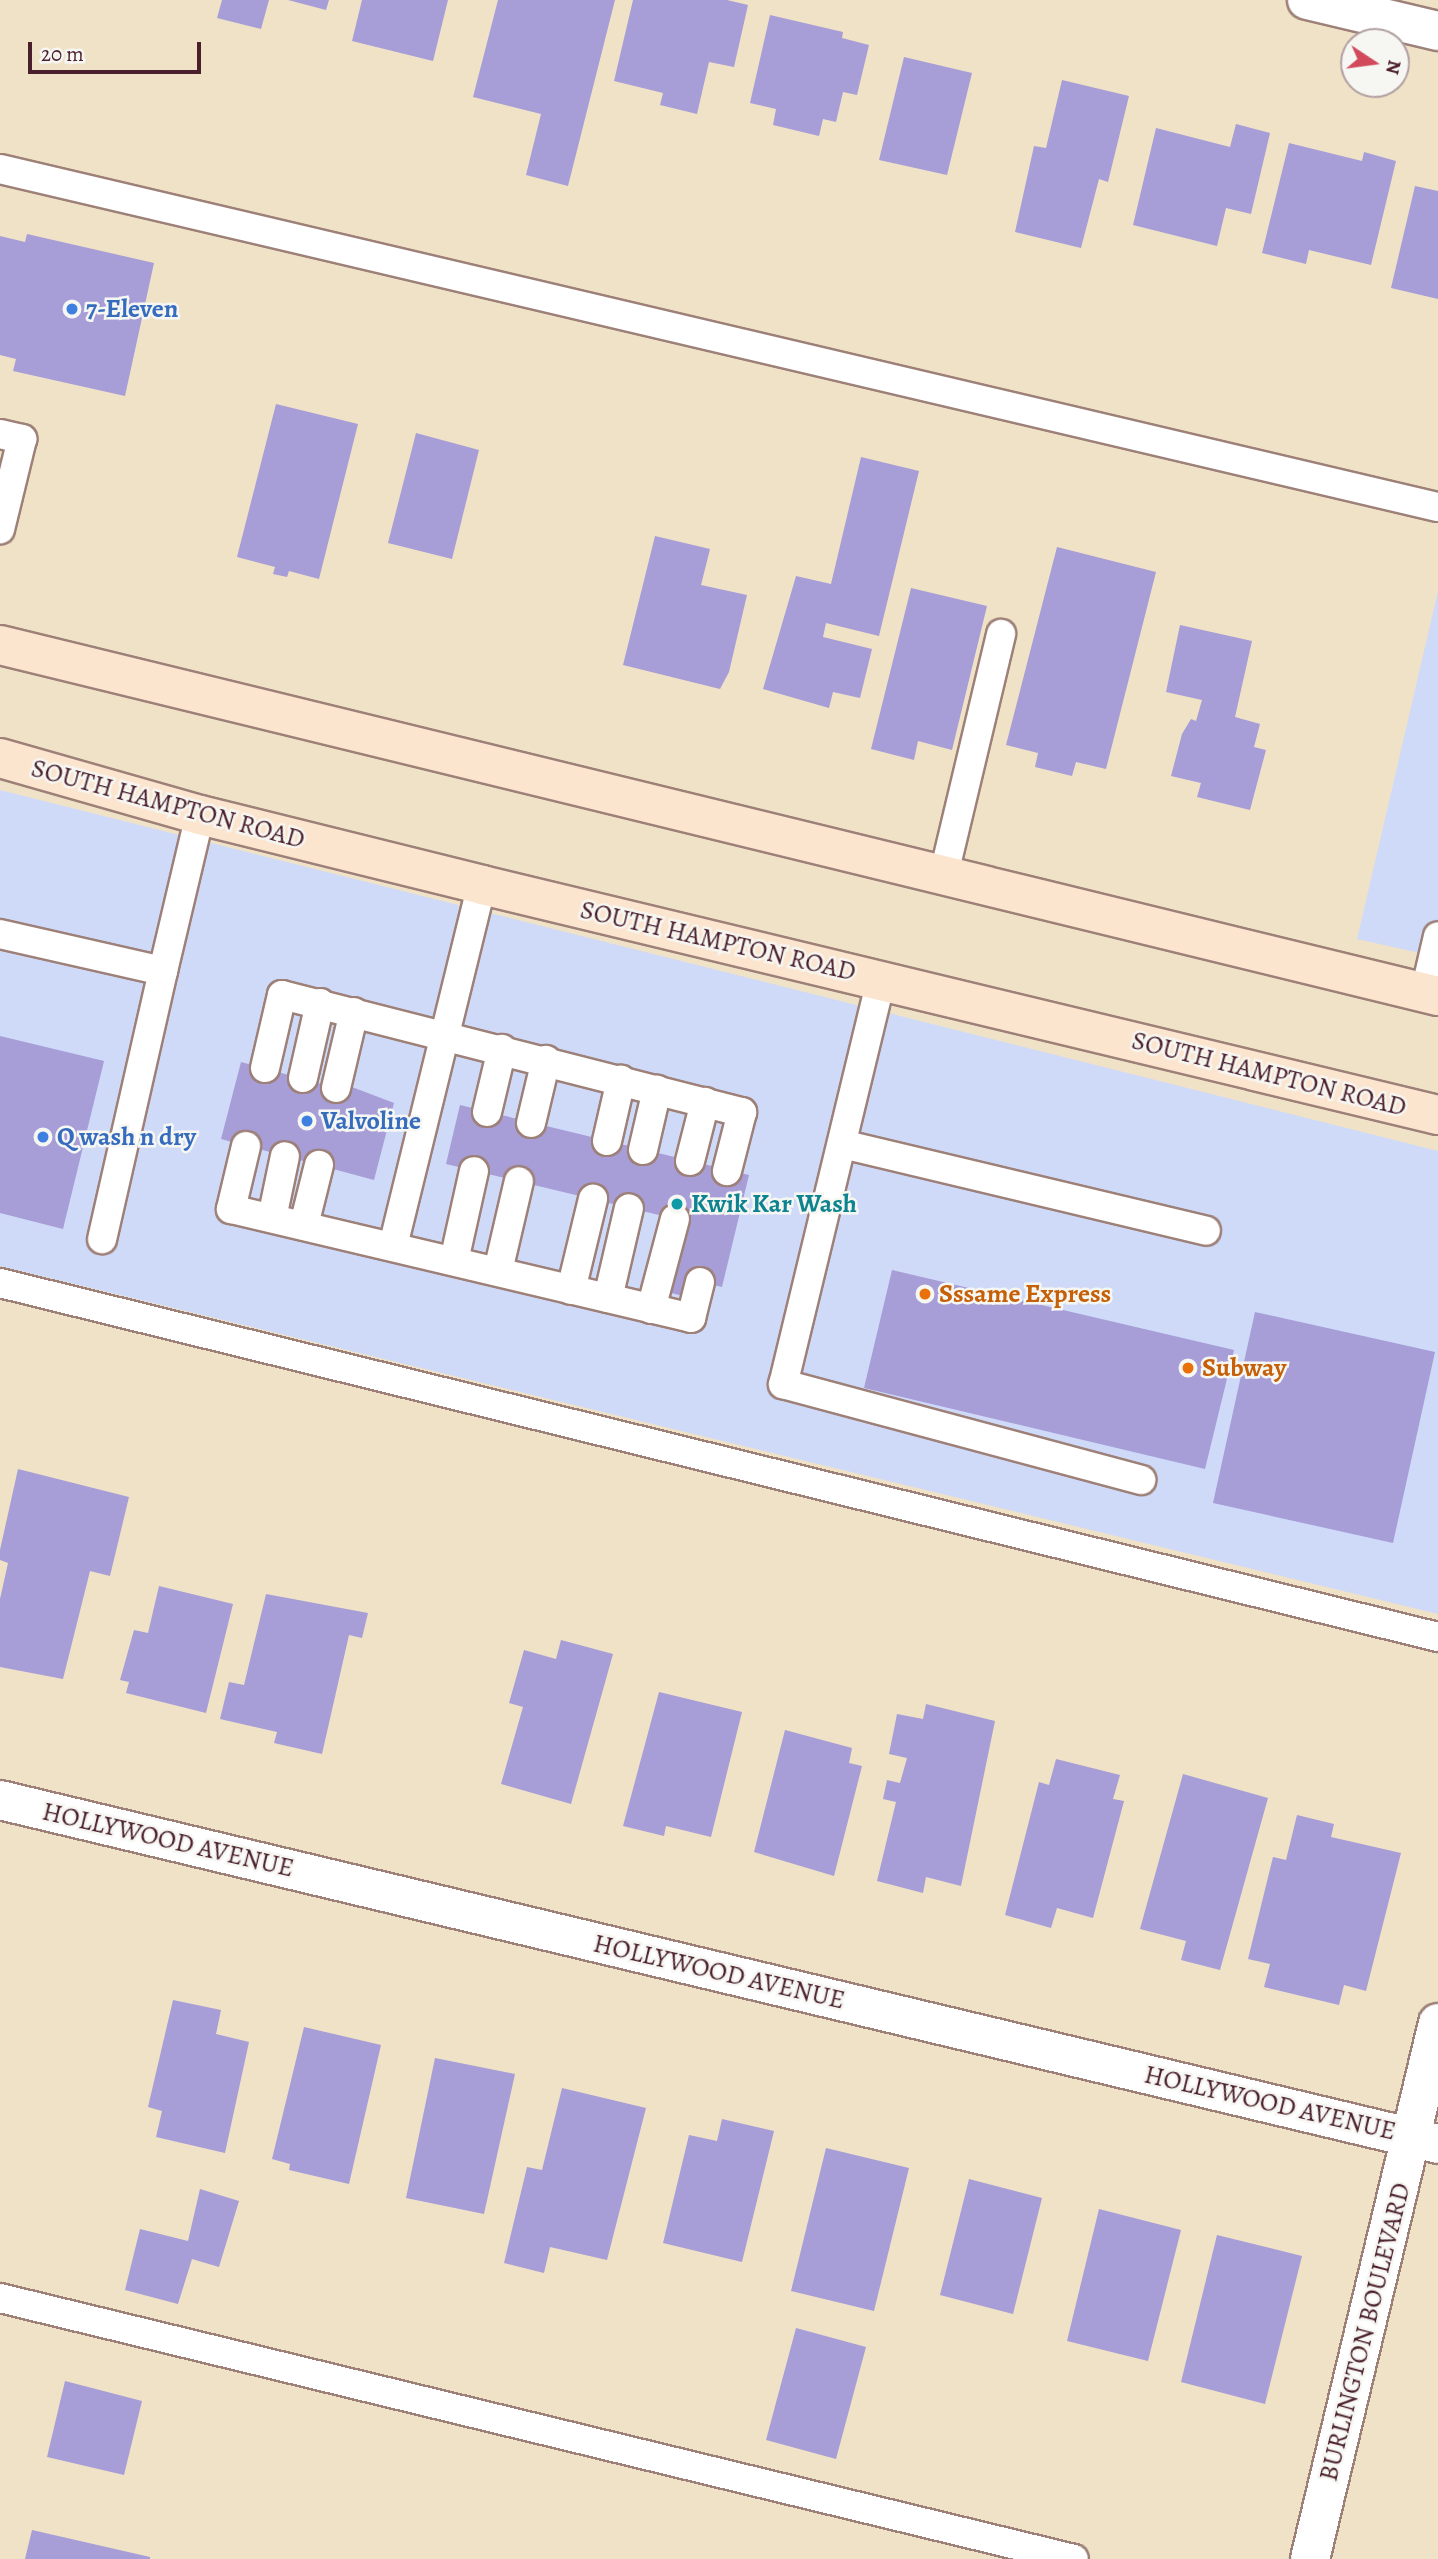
<!DOCTYPE html>
<style>
body{margin:0}
#map{position:relative;width:1438px;height:2559px;overflow:hidden;background:#f0e2c6;font-family:Alegreya,serif}
div>[style]{position:absolute}
.built>*{inset:0;background:#cfdaf9}
.building>*{inset:0;background:#a79dd7}
.roads{filter:drop-shadow(2px 0 #9d8078) drop-shadow(-2px 0 #9d8078) drop-shadow(0 2px #9d8078) drop-shadow(0 -2px #9d8078)}
.lane>*{height:28px;margin:-14px;padding:0 14px;transform-origin:14px;border-radius:14px;background:#fff}
.street>*{height:38px;margin:-19px;padding:0 19px;transform-origin:19px;border-radius:19px;background:#fff}
.secondary>*{height:38px;margin:-19px;padding:0 19px;transform-origin:19px;border-radius:19px;background:#fce5cf}
.dots>*{width:19px;height:19px;translate:-50% -50%;box-sizing:border-box;border:4px solid #f6f6f2;border-radius:50%}
span{translate:-50% -50%;white-space:nowrap;text-align:center;line-height:1.15;-webkit-text-stroke:5px #f6f6f2;paint-order:stroke}
.shop-label{font-size:26px;color:#366cbe;font-weight:700}
.left{translate:0 -50%;text-align:left}
.street-label{font-size:26px;color:#4a1f2b}
.culture-label{font-size:26px;color:#0d838f;font-weight:700}
.food-label{font-size:26px;color:#c56008;font-weight:700}
.north{position:absolute;left:1340px;top:28px;width:70px;height:70px;box-sizing:border-box;background:#f6f6f2;border:2px solid #b1a0a2;border-radius:50%;rotate:103deg;font-size:19px;font-weight:700;line-height:28px;text-align:center;color:#4a1f2b}
.north::after{content:'';display:block;margin:auto;width:24px;height:32px;background:#d1495b;clip-path:polygon(50% 0,100% 100%,50% 72%,0 100%)}
.scale{position:absolute;left:28px;top:42px;width:173px;height:32px;box-sizing:border-box;border:4px solid #4a1f2b;border-top:0;padding-left:9px;font-size:21px;line-height:24px;white-space:nowrap;color:#4a1f2b;-webkit-text-stroke:5px #f6f6f2;paint-order:stroke}
</style>
<div id="map">
<div class="built">
<i style="clip-path:polygon(1438px 591px,1438px 957px,1357px 939px)"></i>
<i style="clip-path:polygon(0 790px,1438px 1151px,1438px 1614px,0 1266px)"></i>
</div>
<div class="building">
<i style="clip-path:polygon(222px 0,269px 0,261px 29px,217px 18px)"></i>
<i style="clip-path:polygon(288px 0,329px 0,326px 10px)"></i>
<i style="clip-path:polygon(362px 0,448px 0,433px 61px,352px 41px)"></i>
<i style="clip-path:polygon(498px 0,615px 0,568px 186px,526px 175px,541px 114px,473px 97px)"></i>
<i style="clip-path:polygon(633px 0,727px 0,748px 5px,734px 67px,709px 62px,697px 114px,660px 105px,663px 93px,614px 81px)"></i>
<i style="clip-path:polygon(770px 15px,843px 32px,842px 38px,869px 45px,857px 95px,843px 92px,836px 122px,823px 119px,819px 136px,773px 125px,776px 109px,750px 103px)"></i>
<i style="clip-path:polygon(904px 57px,972px 73px,947px 175px,879px 160px)"></i>
<i style="clip-path:polygon(1062px 80px,1129px 96px,1108px 182px,1099px 179px,1081px 248px,1015px 232px,1034px 146px,1046px 148px)"></i>
<i style="clip-path:polygon(1236px 124px,1270px 133px,1251px 214px,1226px 208px,1217px 246px,1133px 225px,1156px 128px,1230px 147px)"></i>
<i style="clip-path:polygon(1289px 143px,1362px 161px,1364px 152px,1396px 161px,1371px 265px,1309px 250px,1306px 264px,1262px 253px)"></i>
<i style="clip-path:polygon(1415px 186px,1438px 191px,1438px 299px,1391px 288px)"></i>
<i style="clip-path:polygon(27px 234px,154px 263px,125px 396px,13px 371px,16px 359px,0 355px,0 236px,25px 242px)"></i>
<i style="clip-path:polygon(276px 404px,358px 424px,319px 579px,289px 571px,287px 577px,273px 574px,275px 567px,237px 557px)"></i>
<i style="clip-path:polygon(416px 433px,479px 450px,452px 559px,388px 543px)"></i>
<i style="clip-path:polygon(861px 457px,919px 471px,879px 636px,826px 623px,823px 637px,872px 649px,860px 698px,833px 692px,829px 708px,763px 689px,796px 576px,831px 584px)"></i>
<i style="clip-path:polygon(655px 536px,710px 549px,701px 585px,747px 595px,729px 672px,720px 689px,623px 665px)"></i>
<i style="clip-path:polygon(1057px 547px,1156px 572px,1106px 769px,1076px 762px,1072px 776px,1035px 767px,1038px 753px,1006px 745px)"></i>
<i style="clip-path:polygon(911px 588px,987px 606px,952px 750px,918px 741px,914px 760px,871px 749px)"></i>
<i style="clip-path:polygon(1180px 625px,1252px 641px,1235px 717px,1260px 724px,1254px 747px,1266px 750px,1250px 810px,1197px 797px,1201px 783px,1171px 776px,1182px 734px,1191px 719px,1196px 721px,1202px 700px,1166px 692px)"></i>
<i style="clip-path:polygon(0 1036px,104px 1061px,63px 1229px,0 1213px)"></i>
<i style="clip-path:polygon(241px 1062px,336px 1088px,351px 1091px,352px 1087px,394px 1103px,374px 1180px,221px 1139px)"></i>
<i style="clip-path:polygon(460px 1105px,749px 1175px,722px 1287px,696px 1281px,692px 1298px,671px 1293px,688px 1222px,446px 1164px)"></i>
<i style="clip-path:polygon(892px 1270px,1234px 1350px,1205px 1469px,864px 1388px)"></i>
<i style="clip-path:polygon(1255px 1312px,1435px 1352px,1393px 1543px,1213px 1503px)"></i>
<i style="clip-path:polygon(18px 1469px,129px 1497px,110px 1576px,90px 1571px,63px 1679px,0 1667px,0 1599px,8px 1563px,0 1560px,0 1550px)"></i>
<i style="clip-path:polygon(159px 1586px,233px 1604px,206px 1713px,126px 1693px,129px 1682px,120px 1680px,134px 1630px,148px 1633px)"></i>
<i style="clip-path:polygon(266px 1594px,368px 1613px,362px 1638px,349px 1635px,322px 1754px,274px 1743px,277px 1732px,220px 1719px,229px 1682px,244px 1685px)"></i>
<i style="clip-path:polygon(561px 1640px,613px 1654px,571px 1804px,501px 1784px,523px 1707px,509px 1703px,524px 1650px,556px 1659px)"></i>
<i style="clip-path:polygon(659px 1692px,742px 1712px,711px 1837px,666px 1826px,664px 1836px,623px 1826px)"></i>
<i style="clip-path:polygon(926px 1704px,995px 1721px,961px 1886px,926px 1877px,923px 1893px,877px 1881px,896px 1802px,883px 1799px,887px 1780px,900px 1783px,907px 1758px,889px 1754px,897px 1714px,923px 1719px)"></i>
<i style="clip-path:polygon(785px 1730px,852px 1748px,849px 1763px,862px 1766px,834px 1876px,754px 1852px)"></i>
<i style="clip-path:polygon(1056px 1759px,1120px 1775px,1113px 1799px,1124px 1801px,1093px 1918px,1057px 1908px,1051px 1928px,1005px 1915px,1039px 1782px,1049px 1785px)"></i>
<i style="clip-path:polygon(1183px 1774px,1268px 1798px,1220px 1970px,1181px 1960px,1186px 1941px,1140px 1929px)"></i>
<i style="clip-path:polygon(1297px 1815px,1334px 1824px,1331px 1837px,1401px 1853px,1366px 1991px,1344px 1985px,1339px 2005px,1264px 1987px,1270px 1964px,1248px 1959px,1273px 1857px,1286px 1860px)"></i>
<i style="clip-path:polygon(173px 2000px,221px 2010px,216px 2034px,249px 2042px,225px 2153px,156px 2137px,162px 2111px,148px 2107px)"></i>
<i style="clip-path:polygon(304px 2027px,381px 2045px,349px 2184px,289px 2170px,290px 2164px,272px 2159px)"></i>
<i style="clip-path:polygon(435px 2058px,515px 2074px,484px 2214px,406px 2198px)"></i>
<i style="clip-path:polygon(562px 2088px,646px 2108px,607px 2260px,550px 2247px,544px 2273px,504px 2263px,527px 2167px,542px 2170px)"></i>
<i style="clip-path:polygon(722px 2119px,774px 2131px,742px 2262px,663px 2243px,689px 2135px,717px 2141px)"></i>
<i style="clip-path:polygon(826px 2148px,909px 2168px,874px 2311px,791px 2291px)"></i>
<i style="clip-path:polygon(969px 2179px,1042px 2198px,1013px 2314px,940px 2295px)"></i>
<i style="clip-path:polygon(200px 2189px,239px 2201px,219px 2267px,192px 2259px,178px 2304px,125px 2290px,140px 2229px,188px 2241px)"></i>
<i style="clip-path:polygon(1099px 2209px,1181px 2230px,1148px 2361px,1067px 2341px)"></i>
<i style="clip-path:polygon(1217px 2235px,1302px 2256px,1265px 2404px,1181px 2382px)"></i>
<i style="clip-path:polygon(796px 2328px,866px 2347px,836px 2459px,766px 2440px)"></i>
<i style="clip-path:polygon(65px 2381px,142px 2401px,124px 2475px,47px 2457px)"></i>
<i style="clip-path:polygon(32px 2530px,150px 2557px,150px 2559px,25px 2559px)"></i>
</div>
<div class="roads">
<div class="lane">
<i style="left:0;top:169px;width:1477px;rotate:13.23deg"></i>
<i style="left:0;top:434px;width:23px;rotate:13deg"></i>
<i style="left:22px;top:439px;width:93px;rotate:103.7deg"></i>
<i style="left:943px;top:878px;width:251px;rotate:-76.6deg"></i>
<i style="left:0;top:934px;width:167px;rotate:12.8deg"></i>
<i style="left:163px;top:971px;width:275px;rotate:102.8deg"></i>
<i style="left:163px;top:971px;width:160px;rotate:-76.7deg"></i>
<i style="left:881px;top:980px;width:416px;rotate:103.6deg"></i>
<i style="left:783px;top:1384px;width:371px;rotate:15deg"></i>
<i style="left:1425px;top:992px;width:57px;rotate:-76.9deg"></i>
<i style="left:265px;top:1068px;width:75px;rotate:-76.9deg"></i>
<i style="left:282px;top:995px;width:475px;rotate:14.3deg"></i>
<i style="left:742px;top:1112px;width:61px;rotate:104.3deg"></i>
<i style="left:303px;top:1078px;width:77px;rotate:-77.2deg"></i>
<i style="left:336px;top:1088px;width:78px;rotate:-76.7deg"></i>
<i style="left:487px;top:1112px;width:65px;rotate:-76.6deg"></i>
<i style="left:531px;top:1123px;width:65px;rotate:-76.6deg"></i>
<i style="left:607px;top:1141px;width:63px;rotate:-77.1deg"></i>
<i style="left:842px;top:1144px;width:374px;rotate:13.4deg"></i>
<i style="left:246px;top:1146px;width:65px;rotate:103.4deg"></i>
<i style="left:231px;top:1209px;width:473px;rotate:13.3deg"></i>
<i style="left:691px;top:1318px;width:37px;rotate:-76deg"></i>
<i style="left:643px;top:1150px;width:62px;rotate:-76.9deg"></i>
<i style="left:690px;top:1161px;width:61px;rotate:-75.7deg"></i>
<i style="left:272px;top:1218px;width:63px;rotate:-78.2deg"></i>
<i style="left:304px;top:1225px;width:62px;rotate:-76deg"></i>
<i style="left:393px;top:1246px;width:372px;rotate:-76.2deg"></i>
<i style="left:454px;top:1261px;width:92px;rotate:-77.5deg"></i>
<i style="left:498px;top:1271px;width:92px;rotate:-76.9deg"></i>
<i style="left:0;top:1283px;width:1481px;rotate:13.83deg"></i>
<i style="left:571px;top:1290px;width:94px;rotate:-76.4deg"></i>
<i style="left:608px;top:1298px;width:92px;rotate:-76.9deg"></i>
<i style="left:651px;top:1309px;width:93px;rotate:-75.1deg"></i>
<i style="left:0;top:2298px;width:1105px;rotate:13.66deg"></i>
</div>
<div class="street">
<i style="left:1307px;top:0;width:135px;rotate:13.3deg"></i>
<i style="left:0;top:1800px;width:1479px;rotate:13.45deg"></i>
<i style="left:1310px;top:2559px;width:551px;rotate:-76.57deg"></i>
</div>
<div class="secondary">
<i style="left:0;top:645px;width:1480px;rotate:13.72deg"></i>
<i style="left:0;top:758px;width:208px;rotate:15.9deg"></i>
<i style="left:200px;top:815px;width:291px;rotate:13.9deg"></i>
<i style="left:482px;top:885px;width:983px;rotate:13.53deg"></i>
</div>
</div>
<div class="dots">
<i style="left:72px;top:309px;background:#3f7fe0"></i>
<i style="left:307px;top:1121px;background:#3f7fe0"></i>
<i style="left:43px;top:1137px;background:#3f7fe0"></i>
<i style="left:677px;top:1204px;background:#0f9aa8"></i>
<i style="left:925px;top:1294px;background:#e8710a"></i>
<i style="left:1188px;top:1368px;background:#e8710a"></i>
</div>
<div class="shop-label">
<span class="left" style="left:86px;top:309px">7-Eleven</span>
<span class="left" style="left:321px;top:1121px">Valvoline</span>
<span class="left" style="left:57px;top:1137px">Q wash n dry</span>
</div>
<div class="street-label">
<span style="left:168px;top:804px;rotate:15deg">SOUTH HAMPTON ROAD</span>
<span style="left:718px;top:941px;rotate:13deg">SOUTH HAMPTON ROAD</span>
<span style="left:1269px;top:1074px;rotate:14deg">SOUTH HAMPTON ROAD</span>
<span style="left:168px;top:1840px;rotate:13deg">HOLLYWOOD AVENUE</span>
<span style="left:719px;top:1972px;rotate:13deg">HOLLYWOOD AVENUE</span>
<span style="left:1270px;top:2103px;rotate:13deg">HOLLYWOOD AVENUE</span>
<span style="left:1365px;top:2332px;rotate:-76deg">BURLINGTON BOULEVARD</span>
</div>
<div class="culture-label">
<span class="left" style="left:691px;top:1204px">Kwik Kar Wash</span>
</div>
<div class="food-label">
<span class="left" style="left:939px;top:1294px">Sssame Express</span>
<span class="left" style="left:1202px;top:1368px">Subway</span>
</div>
<div class="north">N</div>
<div class="scale">20 m</div>
</div>
